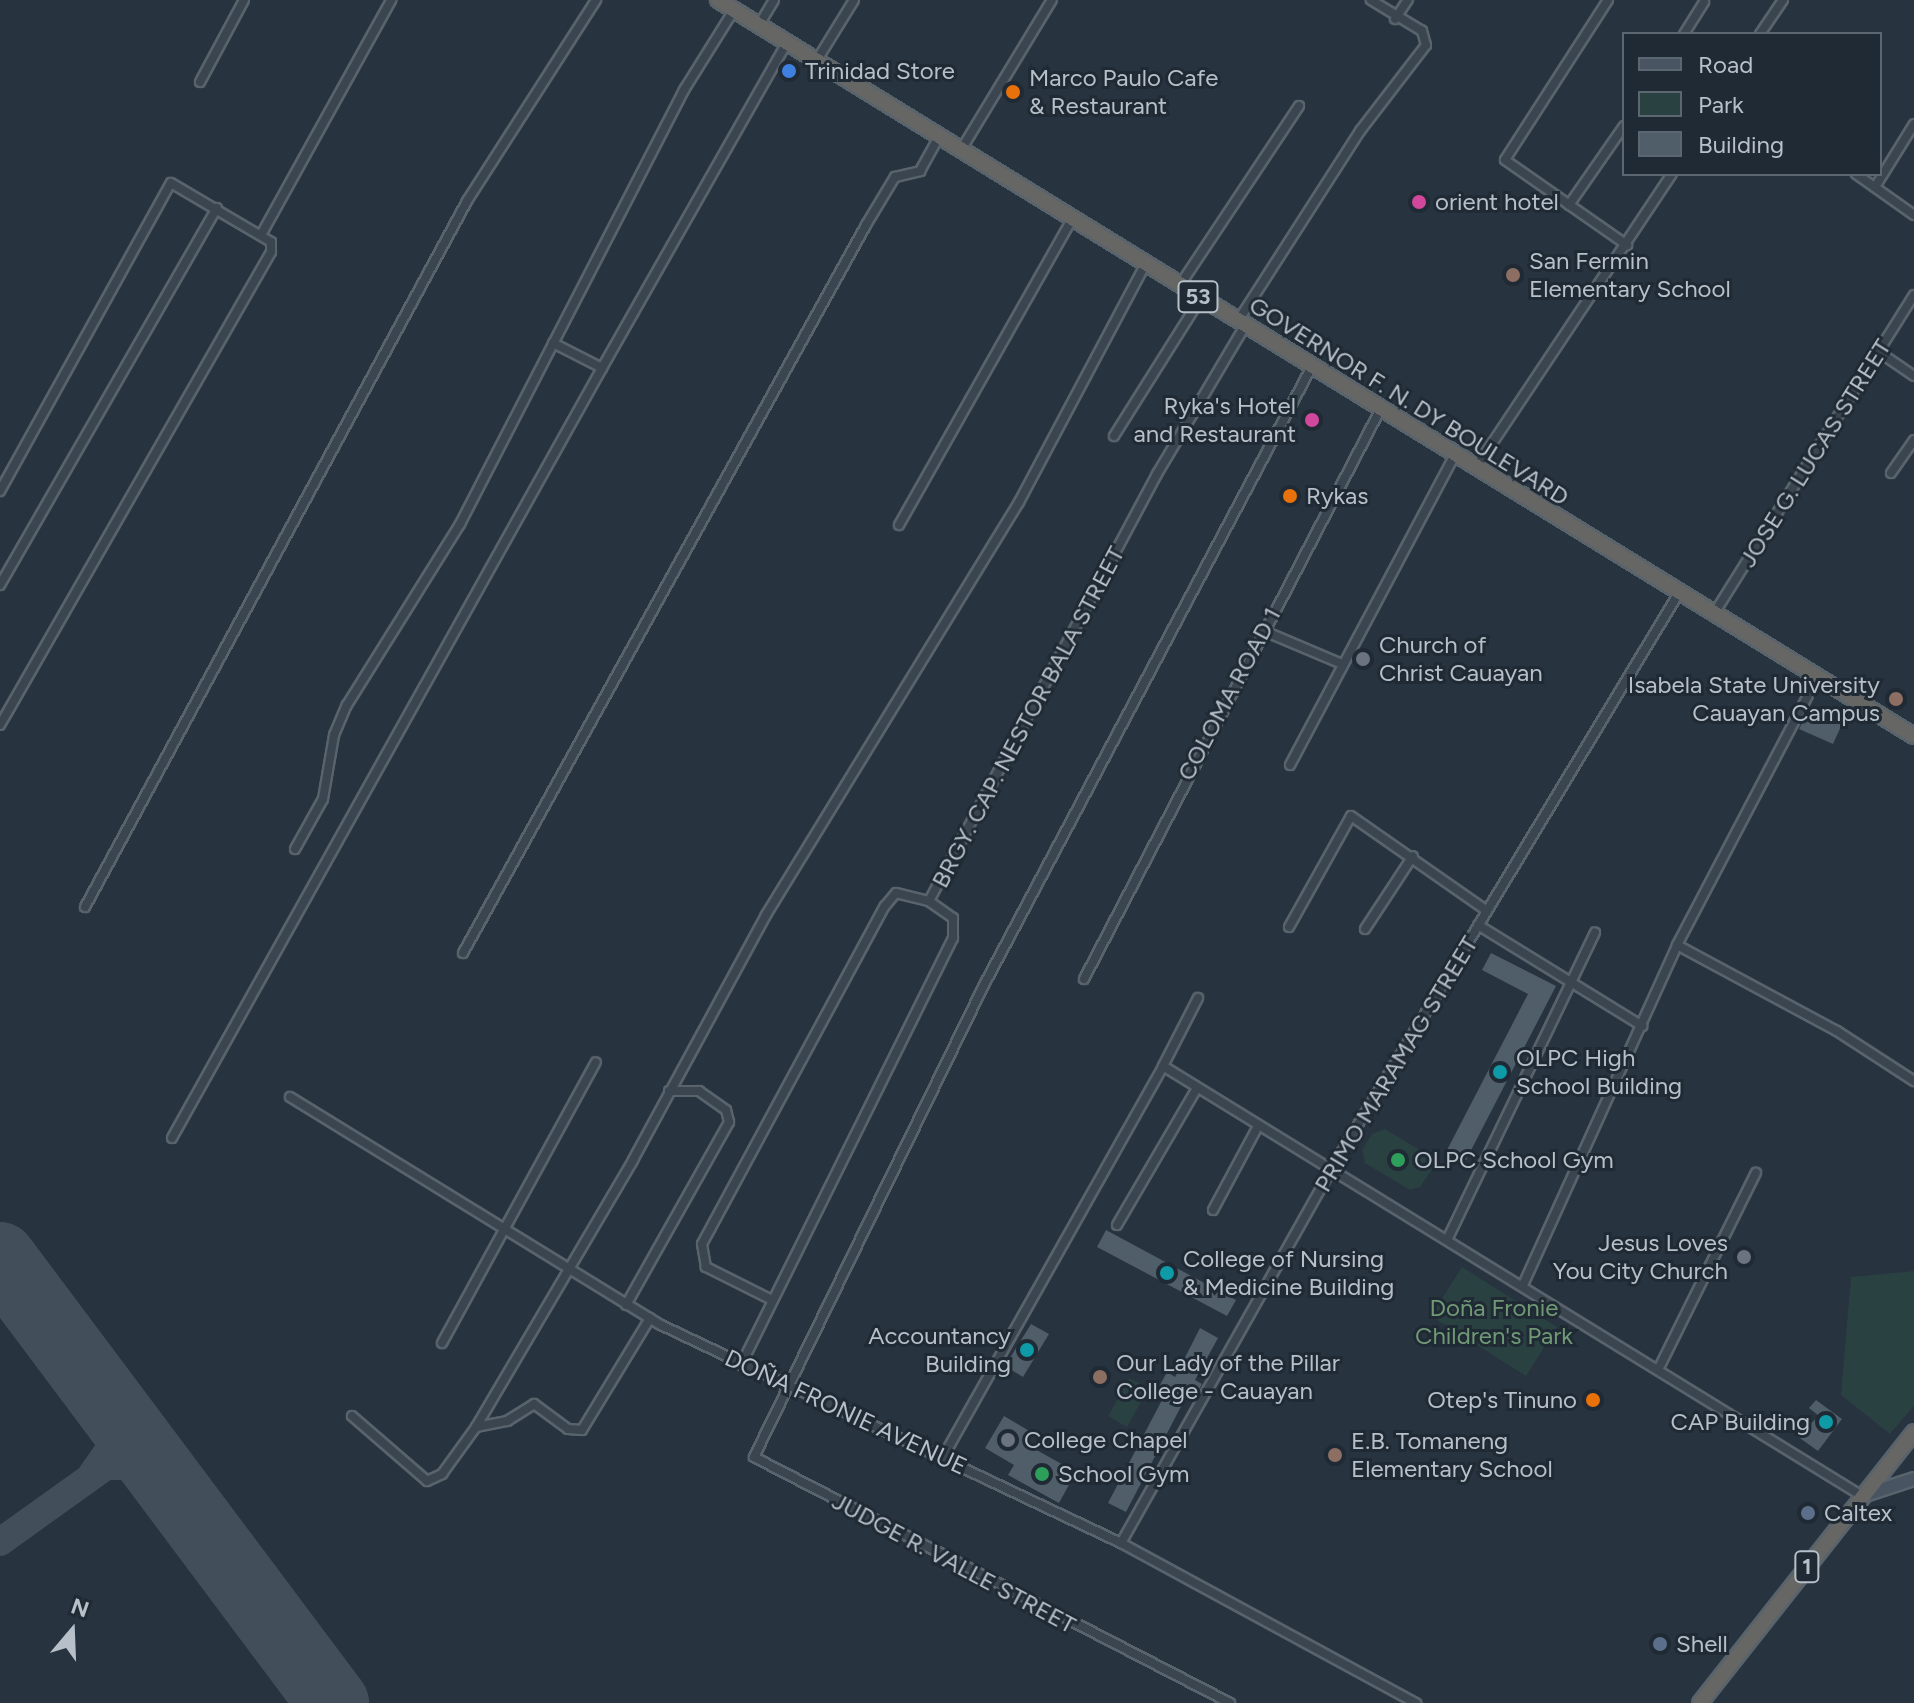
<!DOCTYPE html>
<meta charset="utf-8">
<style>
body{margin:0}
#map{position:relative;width:1914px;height:1703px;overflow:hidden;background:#27333f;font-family:Figtree,sans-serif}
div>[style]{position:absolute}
.green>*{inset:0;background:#2a4141}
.taxiway>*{height:28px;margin:-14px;padding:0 14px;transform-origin:14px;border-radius:14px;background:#424e5a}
.runway>*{height:72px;margin:-36px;padding:0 36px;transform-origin:36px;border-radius:36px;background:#424e5a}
.building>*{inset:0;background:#505e69}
.roads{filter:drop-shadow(2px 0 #59636c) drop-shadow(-2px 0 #59636c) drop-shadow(0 2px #59636c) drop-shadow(0 -2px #59636c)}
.minor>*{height:8px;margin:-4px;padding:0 4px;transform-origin:4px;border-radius:4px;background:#3b454f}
.secondary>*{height:12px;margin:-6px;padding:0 6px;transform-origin:6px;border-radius:6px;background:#495462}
.trunk>*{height:14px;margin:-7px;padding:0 7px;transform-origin:7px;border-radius:7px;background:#666664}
.dots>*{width:22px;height:22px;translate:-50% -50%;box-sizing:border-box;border:4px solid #202a34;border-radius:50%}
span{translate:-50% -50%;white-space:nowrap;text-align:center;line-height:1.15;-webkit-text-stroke:6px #202a34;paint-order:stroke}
.shield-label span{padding:2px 6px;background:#202a34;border:2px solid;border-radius:6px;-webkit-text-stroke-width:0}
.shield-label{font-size:22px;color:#b7c0c9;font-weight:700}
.poi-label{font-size:24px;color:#b7c0c9}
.left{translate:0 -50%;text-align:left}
.right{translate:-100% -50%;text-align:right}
.street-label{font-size:24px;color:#b7c0c9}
.park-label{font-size:24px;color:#709976}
.legend{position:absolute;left:1622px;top:32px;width:260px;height:144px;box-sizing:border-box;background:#202a34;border:2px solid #5c6670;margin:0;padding:10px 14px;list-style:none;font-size:24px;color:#b7c0c9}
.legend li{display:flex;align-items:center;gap:16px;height:40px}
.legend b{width:40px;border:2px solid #5c6670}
.north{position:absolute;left:32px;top:1591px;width:80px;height:80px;-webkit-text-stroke:6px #202a34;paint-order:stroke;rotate:19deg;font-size:22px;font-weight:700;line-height:32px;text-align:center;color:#b7c0c9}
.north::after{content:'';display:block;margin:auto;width:28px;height:36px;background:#b7c0c9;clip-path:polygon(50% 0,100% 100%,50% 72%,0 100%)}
</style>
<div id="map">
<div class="green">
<i style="clip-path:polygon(1385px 1129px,1430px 1156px,1432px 1169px,1420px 1187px,1410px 1190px,1365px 1163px,1362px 1150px,1372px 1134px)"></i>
<i style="clip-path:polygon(1462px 1267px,1557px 1327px,1526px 1376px,1431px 1316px)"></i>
<i style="clip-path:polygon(1914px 1271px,1914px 1406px,1890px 1434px,1841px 1395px,1851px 1277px)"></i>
<i style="clip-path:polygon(1129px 1378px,1149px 1388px,1127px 1427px,1108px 1416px)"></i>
</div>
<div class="taxiway">
<i style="left:92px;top:1474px;width:35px;rotate:-55deg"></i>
<i style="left:112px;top:1445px;width:22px;rotate:-85deg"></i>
<i style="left:114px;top:1423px;width:27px;rotate:-112deg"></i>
<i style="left:0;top:1542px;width:130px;rotate:-35.6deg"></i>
<i style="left:106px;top:1466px;width:45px"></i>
<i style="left:151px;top:1466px;width:42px;rotate:47.9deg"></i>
</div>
<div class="runway">
<i style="left:0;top:1258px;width:556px;rotate:53.19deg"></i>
</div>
<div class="building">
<i style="clip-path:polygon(1810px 707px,1843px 722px,1833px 744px,1799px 729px)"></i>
<i style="clip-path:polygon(1491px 953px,1556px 986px,1466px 1160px,1447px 1150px,1528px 994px,1482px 970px)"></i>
<i style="clip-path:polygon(1106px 1230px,1236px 1300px,1227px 1316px,1097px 1247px)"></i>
<i style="clip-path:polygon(1031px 1324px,1049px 1334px,1023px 1377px,1005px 1366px)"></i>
<i style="clip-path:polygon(1200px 1328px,1218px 1338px,1195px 1380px,1202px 1384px,1194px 1399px,1187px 1395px,1126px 1512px,1108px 1503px,1162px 1400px,1154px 1396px,1167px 1372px,1175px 1377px)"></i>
<i style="clip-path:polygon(1816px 1400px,1842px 1419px,1818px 1451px,1797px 1436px,1819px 1416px,1809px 1408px)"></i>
<i style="clip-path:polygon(1004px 1416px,1031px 1432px,1024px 1443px,1076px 1472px,1059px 1503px,1008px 1475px,1014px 1465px,985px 1448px)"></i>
</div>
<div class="roads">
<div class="minor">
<i style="left:1608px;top:0;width:190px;rotate:122.8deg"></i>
<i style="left:1505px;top:160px;width:149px;rotate:34.9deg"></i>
<i style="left:1395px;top:19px;width:23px;rotate:-56deg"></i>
<i style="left:759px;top:25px;width:29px;rotate:-59deg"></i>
<i style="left:1684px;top:34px;width:38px;rotate:-58deg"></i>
<i style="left:1760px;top:34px;width:41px;rotate:-55.9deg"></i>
<i style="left:817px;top:60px;width:70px;rotate:-58.3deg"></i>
<i style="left:200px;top:82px;width:93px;rotate:-61.8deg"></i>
<i style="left:961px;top:150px;width:175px;rotate:-58.8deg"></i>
<i style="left:1856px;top:174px;width:71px;rotate:35.3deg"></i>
<i style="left:1875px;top:187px;width:74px;rotate:-58.2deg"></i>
<i style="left:1569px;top:205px;width:96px;rotate:-55.2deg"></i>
<i style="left:261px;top:235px;width:269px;rotate:-61deg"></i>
<i style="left:1180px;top:285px;width:215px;rotate:-56.4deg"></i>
<i style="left:1238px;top:321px;width:226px;rotate:-57.3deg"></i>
<i style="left:1360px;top:131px;width:108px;rotate:-52.5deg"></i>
<i style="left:1426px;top:45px;width:15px;rotate:-106deg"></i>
<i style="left:1422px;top:31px;width:60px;rotate:-148.7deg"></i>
<i style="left:1879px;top:352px;width:42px;rotate:34.4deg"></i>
<i style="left:602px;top:368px;width:375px;rotate:-60.4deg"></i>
<i style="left:1114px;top:436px;width:163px;rotate:-57.8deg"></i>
<i style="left:1475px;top:469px;width:355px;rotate:-56.3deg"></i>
<i style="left:1891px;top:473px;width:40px;rotate:-55.1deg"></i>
<i style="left:0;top:491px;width:352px;rotate:-61deg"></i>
<i style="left:171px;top:183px;width:116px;rotate:30.5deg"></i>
<i style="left:271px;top:242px;width:10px;rotate:90deg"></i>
<i style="left:271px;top:252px;width:545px;rotate:119.81deg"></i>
<i style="left:899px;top:525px;width:352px;rotate:-60.5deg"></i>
<i style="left:0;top:585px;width:435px;rotate:-60.1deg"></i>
<i style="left:1715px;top:612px;width:374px;rotate:-57.9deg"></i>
<i style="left:1264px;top:631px;width:85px;rotate:22.9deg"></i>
<i style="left:1290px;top:765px;width:350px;rotate:-62deg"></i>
<i style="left:295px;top:849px;width:57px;rotate:-60.8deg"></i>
<i style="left:323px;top:799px;width:65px;rotate:-80.2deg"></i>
<i style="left:334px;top:735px;width:33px;rotate:-67deg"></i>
<i style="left:347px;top:705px;width:213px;rotate:-58deg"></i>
<i style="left:460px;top:524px;width:488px;rotate:-62.7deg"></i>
<i style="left:684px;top:90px;width:94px;rotate:-58deg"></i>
<i style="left:85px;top:907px;width:803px;rotate:-61.58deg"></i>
<i style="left:467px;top:201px;width:239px;rotate:-57.3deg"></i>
<i style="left:1478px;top:925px;width:193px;rotate:31.6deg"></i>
<i style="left:1289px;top:927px;width:127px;rotate:-60.8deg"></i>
<i style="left:1351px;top:816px;width:166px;rotate:34.9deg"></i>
<i style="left:1365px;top:929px;width:87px;rotate:-56.7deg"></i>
<i style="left:1677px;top:945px;width:182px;rotate:28.3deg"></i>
<i style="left:1837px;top:1031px;width:92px;rotate:33deg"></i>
<i style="left:463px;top:953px;width:832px;rotate:-61.03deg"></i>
<i style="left:866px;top:225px;width:56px;rotate:-58.9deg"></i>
<i style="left:895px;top:177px;width:26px;rotate:-13deg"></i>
<i style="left:920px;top:171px;width:39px;rotate:-61deg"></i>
<i style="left:1084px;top:979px;width:639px;rotate:-62.51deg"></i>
<i style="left:1198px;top:998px;width:76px;rotate:117.2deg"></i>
<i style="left:1163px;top:1066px;width:821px;rotate:31.6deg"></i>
<i style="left:290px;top:1097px;width:435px;rotate:31.6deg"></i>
<i style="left:661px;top:1325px;width:509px;rotate:25.36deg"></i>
<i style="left:1121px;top:1543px;width:336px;rotate:28.5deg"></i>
<i style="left:172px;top:1138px;width:882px;rotate:-60.82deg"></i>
<i style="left:602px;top:368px;width:55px;rotate:-153deg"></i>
<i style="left:1213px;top:1210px;width:93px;rotate:-61.8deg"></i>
<i style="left:1117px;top:1225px;width:156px;rotate:-59.7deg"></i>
<i style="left:1448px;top:1238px;width:339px;rotate:-64.3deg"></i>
<i style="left:1523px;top:1285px;width:373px;rotate:-65.6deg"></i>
<i style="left:1677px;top:945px;width:303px;rotate:-62.3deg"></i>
<i style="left:770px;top:1299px;width:72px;rotate:-153.4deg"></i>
<i style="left:706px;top:1267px;width:23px;rotate:-100deg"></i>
<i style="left:702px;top:1244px;width:384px;rotate:-61.6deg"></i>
<i style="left:885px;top:906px;width:17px;rotate:-50deg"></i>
<i style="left:896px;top:893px;width:34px;rotate:14deg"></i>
<i style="left:626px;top:1305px;width:210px;rotate:-60.6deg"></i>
<i style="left:729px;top:1122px;width:12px;rotate:-104deg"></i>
<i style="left:726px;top:1110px;width:33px;rotate:-145deg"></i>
<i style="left:699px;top:1091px;width:30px;rotate:180deg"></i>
<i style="left:442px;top:1343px;width:320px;rotate:-61.3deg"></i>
<i style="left:741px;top:1365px;width:477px;rotate:-63.6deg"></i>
<i style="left:953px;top:938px;width:20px;rotate:-90deg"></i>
<i style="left:953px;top:918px;width:29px;rotate:-145deg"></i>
<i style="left:929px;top:901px;width:484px;rotate:-61.9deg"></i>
<i style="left:1157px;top:474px;width:172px;rotate:-59.3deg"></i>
<i style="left:1659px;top:1368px;width:218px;rotate:-63.6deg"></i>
<i style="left:352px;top:1416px;width:99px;rotate:40.9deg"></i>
<i style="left:427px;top:1481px;width:17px;rotate:-25deg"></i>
<i style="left:442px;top:1474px;width:58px;rotate:-54.1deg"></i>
<i style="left:476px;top:1427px;width:310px;rotate:-59.5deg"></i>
<i style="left:633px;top:1160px;width:279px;rotate:-61.5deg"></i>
<i style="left:766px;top:915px;width:484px;rotate:-58.5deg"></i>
<i style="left:1019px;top:502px;width:268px;rotate:-62deg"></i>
<i style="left:476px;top:1427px;width:32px;rotate:-11deg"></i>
<i style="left:507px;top:1421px;width:32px;rotate:-32deg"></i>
<i style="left:534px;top:1404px;width:42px;rotate:36.3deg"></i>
<i style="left:568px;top:1429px;width:14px;rotate:4deg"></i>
<i style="left:582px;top:1430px;width:131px;rotate:-58.7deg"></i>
<i style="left:943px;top:1457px;width:449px;rotate:-60.6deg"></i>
<i style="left:1121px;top:1543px;width:430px;rotate:-60.6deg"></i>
<i style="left:1332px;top:1168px;width:674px;rotate:-58.9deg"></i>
<i style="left:1230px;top:1703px;width:536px;rotate:-152.67deg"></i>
<i style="left:754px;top:1457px;width:523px;rotate:-64.02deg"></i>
<i style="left:983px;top:987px;width:701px;rotate:-62.08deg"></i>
</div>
<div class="secondary">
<i style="left:1862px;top:1496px;width:55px;rotate:-18.1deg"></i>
</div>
<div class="trunk">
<i style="left:718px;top:0;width:1404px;rotate:31.61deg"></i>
<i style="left:1700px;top:1703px;width:345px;rotate:-51.7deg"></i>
</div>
</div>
<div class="dots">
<i style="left:789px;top:71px;background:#3f7fe0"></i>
<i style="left:1013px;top:92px;background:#e8710a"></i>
<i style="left:1419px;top:202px;background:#d1479c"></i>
<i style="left:1513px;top:275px;background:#8d6e63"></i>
<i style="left:1312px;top:420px;background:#d1479c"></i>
<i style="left:1290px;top:496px;background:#e8710a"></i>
<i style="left:1363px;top:659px;background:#6b7280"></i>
<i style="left:1896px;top:699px;background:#8d6e63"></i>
<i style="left:1500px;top:1072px;background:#0f9aa8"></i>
<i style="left:1398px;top:1160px;background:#2e9e5b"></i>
<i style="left:1744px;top:1257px;background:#6b7280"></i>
<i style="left:1167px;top:1273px;background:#0f9aa8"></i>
<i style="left:1027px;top:1350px;background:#0f9aa8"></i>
<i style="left:1100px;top:1377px;background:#8d6e63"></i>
<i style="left:1593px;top:1400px;background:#e8710a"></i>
<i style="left:1826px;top:1422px;background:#0f9aa8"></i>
<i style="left:1008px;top:1440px;background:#6b7280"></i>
<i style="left:1335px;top:1455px;background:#8d6e63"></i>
<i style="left:1042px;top:1474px;background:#2e9e5b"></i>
<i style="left:1808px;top:1513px;background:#5c6f8a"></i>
<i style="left:1660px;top:1644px;background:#5c6f8a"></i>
</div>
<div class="shield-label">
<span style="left:1198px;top:297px">53</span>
<span style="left:1807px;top:1567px">1</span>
</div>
<div class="poi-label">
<span class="left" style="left:805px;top:71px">Trinidad Store</span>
<span class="left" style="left:1029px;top:92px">Marco Paulo Cafe<br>&amp; Restaurant</span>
<span class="left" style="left:1435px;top:202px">orient hotel</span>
<span class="left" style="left:1529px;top:275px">San Fermin<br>Elementary School</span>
<span class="right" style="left:1296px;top:420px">Ryka's Hotel<br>and Restaurant</span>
<span class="left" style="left:1306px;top:496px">Rykas</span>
<span class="left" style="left:1379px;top:659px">Church of<br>Christ Cauayan</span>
<span class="right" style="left:1880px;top:699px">Isabela State University<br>Cauayan Campus</span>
<span class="left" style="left:1516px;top:1072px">OLPC High<br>School Building</span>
<span class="left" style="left:1414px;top:1160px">OLPC School Gym</span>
<span class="right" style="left:1728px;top:1257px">Jesus Loves<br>You City Church</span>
<span class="left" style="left:1183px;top:1273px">College of Nursing<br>&amp; Medicine Building</span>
<span class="right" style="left:1011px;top:1350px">Accountancy<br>Building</span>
<span class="left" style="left:1116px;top:1377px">Our Lady of the Pillar<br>College - Cauayan</span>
<span class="right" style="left:1577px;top:1400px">Otep's Tinuno</span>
<span class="right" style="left:1810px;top:1422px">CAP Building</span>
<span class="left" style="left:1024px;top:1440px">College Chapel</span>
<span class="left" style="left:1351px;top:1455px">E.B. Tomaneng<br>Elementary School</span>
<span class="left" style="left:1058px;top:1474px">School Gym</span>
<span class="left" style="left:1824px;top:1513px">Caltex</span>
<span class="left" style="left:1676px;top:1644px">Shell</span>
</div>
<div class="street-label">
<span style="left:1409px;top:401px;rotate:32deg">GOVERNOR F. N. DY BOULEVARD</span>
<span style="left:1815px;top:453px;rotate:-58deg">JOSE G. LUCAS STREET</span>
<span style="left:1229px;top:694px;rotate:-62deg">COLOMA ROAD 1</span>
<span style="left:1028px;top:717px;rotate:-62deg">BRGY. CAP. NESTOR BALA STREET</span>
<span style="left:1396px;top:1064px;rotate:-59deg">PRIMO MARAMAG STREET</span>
<span style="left:846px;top:1412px;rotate:25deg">DOÑA FRONIE AVENUE</span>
<span style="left:954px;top:1563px;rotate:28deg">JUDGE R. VALLE STREET</span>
</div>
<div class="park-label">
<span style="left:1494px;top:1322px">Doña Fronie<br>Children's Park</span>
</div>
<ul class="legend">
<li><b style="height:10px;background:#495462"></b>Road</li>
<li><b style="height:22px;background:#2a4141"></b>Park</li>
<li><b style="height:22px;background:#505e69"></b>Building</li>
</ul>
<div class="north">N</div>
</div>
